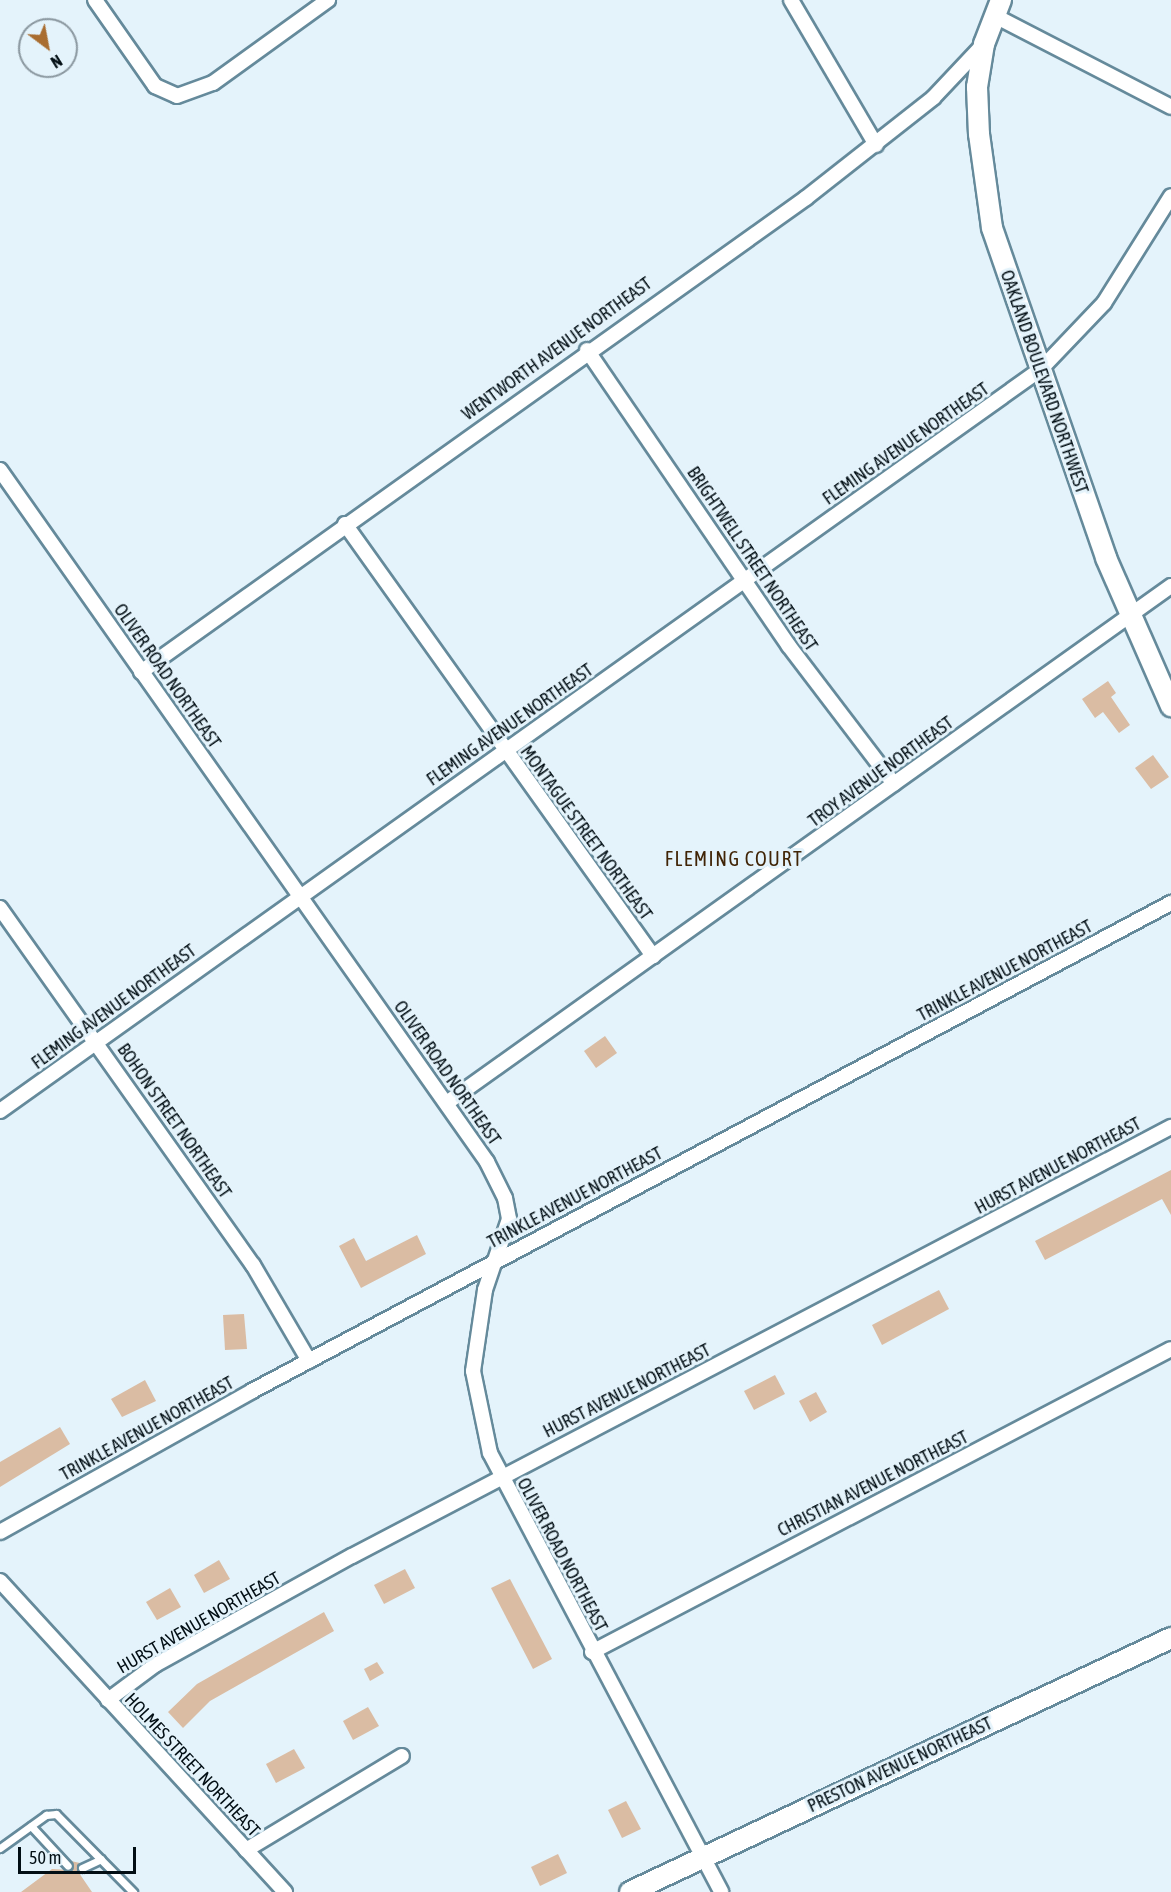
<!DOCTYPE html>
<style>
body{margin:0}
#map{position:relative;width:1171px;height:1892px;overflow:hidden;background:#e4f3fb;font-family:"Asap Condensed",sans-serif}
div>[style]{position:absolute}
.building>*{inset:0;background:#dabca3}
.roads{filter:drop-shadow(2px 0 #658a9b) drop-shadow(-2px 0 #658a9b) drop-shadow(0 2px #658a9b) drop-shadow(0 -2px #658a9b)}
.lane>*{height:7px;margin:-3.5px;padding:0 3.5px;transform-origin:3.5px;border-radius:3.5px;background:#fff}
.street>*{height:14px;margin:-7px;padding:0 7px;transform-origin:7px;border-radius:7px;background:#fff}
.secondary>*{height:20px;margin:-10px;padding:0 10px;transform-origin:10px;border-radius:10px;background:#fff}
span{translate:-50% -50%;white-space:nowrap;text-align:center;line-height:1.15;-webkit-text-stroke:6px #e4f3fb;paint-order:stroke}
.street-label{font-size:18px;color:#020e14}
.neighbourhood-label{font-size:20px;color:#402406;letter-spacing:1.5px}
.north{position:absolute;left:18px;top:18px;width:60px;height:60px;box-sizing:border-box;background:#e4f3fb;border:2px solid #8a979f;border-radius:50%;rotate:148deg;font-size:16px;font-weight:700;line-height:24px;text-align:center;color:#020e14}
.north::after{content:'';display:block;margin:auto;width:21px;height:27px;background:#a96d30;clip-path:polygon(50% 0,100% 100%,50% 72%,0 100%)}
.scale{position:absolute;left:18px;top:1847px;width:118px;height:27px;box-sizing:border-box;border:3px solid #020e14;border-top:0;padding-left:8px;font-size:18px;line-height:21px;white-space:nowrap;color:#020e14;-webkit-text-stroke:4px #e4f3fb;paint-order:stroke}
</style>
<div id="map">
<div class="building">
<i style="clip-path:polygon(1108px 681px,1116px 693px,1111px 697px,1130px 725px,1119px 733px,1103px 712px,1095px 718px,1082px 699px)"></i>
<i style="clip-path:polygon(1153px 755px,1169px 777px,1151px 789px,1135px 768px)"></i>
<i style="clip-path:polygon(605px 1036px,617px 1053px,596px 1068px,584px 1051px)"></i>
<i style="clip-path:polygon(1171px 1170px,1171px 1215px,1162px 1199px,1045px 1260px,1035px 1241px)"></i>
<i style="clip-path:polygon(417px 1235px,426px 1254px,361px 1288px,339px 1246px,354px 1238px,366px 1261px)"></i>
<i style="clip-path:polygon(939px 1290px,949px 1309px,882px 1345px,872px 1325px)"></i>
<i style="clip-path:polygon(244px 1314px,247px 1349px,225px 1350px,223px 1315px)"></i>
<i style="clip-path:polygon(775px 1375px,785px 1394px,754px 1410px,744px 1391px)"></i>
<i style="clip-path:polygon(145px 1380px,156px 1401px,122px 1417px,111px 1399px)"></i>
<i style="clip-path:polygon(816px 1392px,827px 1412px,810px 1422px,799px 1401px)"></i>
<i style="clip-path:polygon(60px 1427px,70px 1444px,0 1487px,0 1462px)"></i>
<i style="clip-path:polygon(219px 1560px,230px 1579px,204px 1593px,194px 1575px)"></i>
<i style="clip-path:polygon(405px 1569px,415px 1588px,384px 1604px,374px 1585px)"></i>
<i style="clip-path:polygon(510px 1579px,552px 1659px,533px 1669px,491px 1588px)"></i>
<i style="clip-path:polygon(170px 1588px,181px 1607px,157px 1620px,146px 1602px)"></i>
<i style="clip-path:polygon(324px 1612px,334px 1631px,210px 1701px,183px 1728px,168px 1712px,197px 1684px)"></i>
<i style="clip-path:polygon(377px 1662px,384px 1673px,370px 1681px,364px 1669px)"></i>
<i style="clip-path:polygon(368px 1707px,379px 1726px,353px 1740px,343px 1721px)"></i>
<i style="clip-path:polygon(294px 1749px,305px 1768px,276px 1783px,266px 1764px)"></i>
<i style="clip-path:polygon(626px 1801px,641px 1829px,622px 1838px,608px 1810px)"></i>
<i style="clip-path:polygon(558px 1854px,567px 1873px,540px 1886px,531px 1867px)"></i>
<i style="clip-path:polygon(71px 1861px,80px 1863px,77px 1870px,92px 1892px,21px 1892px,52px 1869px,71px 1870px)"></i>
</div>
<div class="roads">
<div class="lane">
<i style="left:31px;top:1826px;width:54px;rotate:47.2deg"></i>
<i style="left:0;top:1848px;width:57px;rotate:-35.7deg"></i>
<i style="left:46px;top:1815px;width:10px;rotate:-6deg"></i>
<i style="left:56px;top:1814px;width:110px;rotate:45.4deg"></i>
<i style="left:82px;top:1868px;width:21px;rotate:-25deg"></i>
</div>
<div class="street">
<i style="left:95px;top:0;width:105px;rotate:55.1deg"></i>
<i style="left:155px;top:86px;width:24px;rotate:24deg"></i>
<i style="left:177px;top:96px;width:38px;rotate:-20deg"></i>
<i style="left:213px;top:83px;width:142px;rotate:-35.8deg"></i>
<i style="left:791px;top:0;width:168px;rotate:59.6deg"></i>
<i style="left:995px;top:16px;width:198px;rotate:27.3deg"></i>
<i style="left:587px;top:350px;width:358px;rotate:55.7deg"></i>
<i style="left:789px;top:646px;width:173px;rotate:52.7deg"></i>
<i style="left:0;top:470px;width:846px;rotate:54.86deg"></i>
<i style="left:487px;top:1162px;width:40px;rotate:63.4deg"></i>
<i style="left:505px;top:1198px;width:21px;rotate:79deg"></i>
<i style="left:509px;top:1219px;width:75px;rotate:108.7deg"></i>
<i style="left:485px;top:1290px;width:82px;rotate:98.4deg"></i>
<i style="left:473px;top:1371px;width:84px;rotate:78.3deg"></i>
<i style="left:490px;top:1453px;width:496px;rotate:62.2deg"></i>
<i style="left:345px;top:524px;width:531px;rotate:54.51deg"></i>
<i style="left:141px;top:672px;width:817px;rotate:-35.48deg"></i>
<i style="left:806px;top:198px;width:162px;rotate:-38.2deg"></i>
<i style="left:933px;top:98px;width:71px;rotate:-46.7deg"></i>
<i style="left:0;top:908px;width:438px;rotate:54.7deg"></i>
<i style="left:253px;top:1265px;width:111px;rotate:59.7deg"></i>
<i style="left:448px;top:1102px;width:888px;rotate:-35.52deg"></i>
<i style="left:0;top:1111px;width:1278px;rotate:-35.48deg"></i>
<i style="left:1041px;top:369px;width:91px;rotate:-46.3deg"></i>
<i style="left:1104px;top:303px;width:126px;rotate:-57.9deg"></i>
<i style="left:0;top:1532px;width:289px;rotate:-29.2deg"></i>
<i style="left:252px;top:1391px;width:1041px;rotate:-27.97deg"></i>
<i style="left:0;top:1581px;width:422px;rotate:47.5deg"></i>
<i style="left:592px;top:1652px;width:653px;rotate:-27.62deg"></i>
<i style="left:108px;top:1700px;width:59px;rotate:-36.7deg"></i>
<i style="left:155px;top:1665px;width:225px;rotate:-29deg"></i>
<i style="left:352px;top:1556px;width:925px;rotate:-27.65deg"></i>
<i style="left:246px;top:1850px;width:182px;rotate:-31.1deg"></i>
</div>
<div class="secondary">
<i style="left:1001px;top:0;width:47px;rotate:111.1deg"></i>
<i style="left:984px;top:44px;width:44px;rotate:99.2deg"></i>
<i style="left:977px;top:87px;width:47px;rotate:87.6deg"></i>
<i style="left:979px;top:134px;width:95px;rotate:82.1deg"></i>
<i style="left:992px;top:228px;width:349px;rotate:70.9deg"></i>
<i style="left:1106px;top:558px;width:162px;rotate:66.3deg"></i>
<i style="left:630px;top:1892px;width:598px;rotate:-25.15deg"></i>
</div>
</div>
<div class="street-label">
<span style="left:557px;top:349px;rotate:-36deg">WENTWORTH AVENUE NORTHEAST</span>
<span style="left:1044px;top:382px;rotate:71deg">OAKLAND BOULEVARD NORTHWEST</span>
<span style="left:906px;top:444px;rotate:-35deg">FLEMING AVENUE NORTHEAST</span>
<span style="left:752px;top:559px;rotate:56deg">BRIGHTWELL STREET NORTHEAST</span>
<span style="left:167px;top:676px;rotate:55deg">OLIVER ROAD NORTHEAST</span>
<span style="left:510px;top:725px;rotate:-35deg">FLEMING AVENUE NORTHEAST</span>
<span style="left:881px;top:772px;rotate:-36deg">TROY AVENUE NORTHEAST</span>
<span style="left:586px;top:833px;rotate:54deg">MONTAGUE STREET NORTHEAST</span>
<span style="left:1005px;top:971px;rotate:-28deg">TRINKLE AVENUE NORTHEAST</span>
<span style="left:114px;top:1007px;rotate:-36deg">FLEMING AVENUE NORTHEAST</span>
<span style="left:447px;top:1073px;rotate:55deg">OLIVER ROAD NORTHEAST</span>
<span style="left:174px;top:1121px;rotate:55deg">BOHON STREET NORTHEAST</span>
<span style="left:1058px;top:1166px;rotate:-28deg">HURST AVENUE NORTHEAST</span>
<span style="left:575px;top:1198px;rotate:-28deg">TRINKLE AVENUE NORTHEAST</span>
<span style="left:627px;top:1391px;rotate:-27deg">HURST AVENUE NORTHEAST</span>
<span style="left:147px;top:1429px;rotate:-29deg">TRINKLE AVENUE NORTHEAST</span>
<span style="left:873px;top:1484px;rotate:-27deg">CHRISTIAN AVENUE NORTHEAST</span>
<span style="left:562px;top:1555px;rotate:62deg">OLIVER ROAD NORTHEAST</span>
<span style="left:199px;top:1623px;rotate:-30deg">HURST AVENUE NORTHEAST</span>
<span style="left:192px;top:1765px;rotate:47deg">HOLMES STREET NORTHEAST</span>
<span style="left:900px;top:1765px;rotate:-25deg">PRESTON AVENUE NORTHEAST</span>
</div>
<div class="neighbourhood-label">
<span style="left:734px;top:858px">FLEMING COURT</span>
</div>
<div class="north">N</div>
<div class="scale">50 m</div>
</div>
